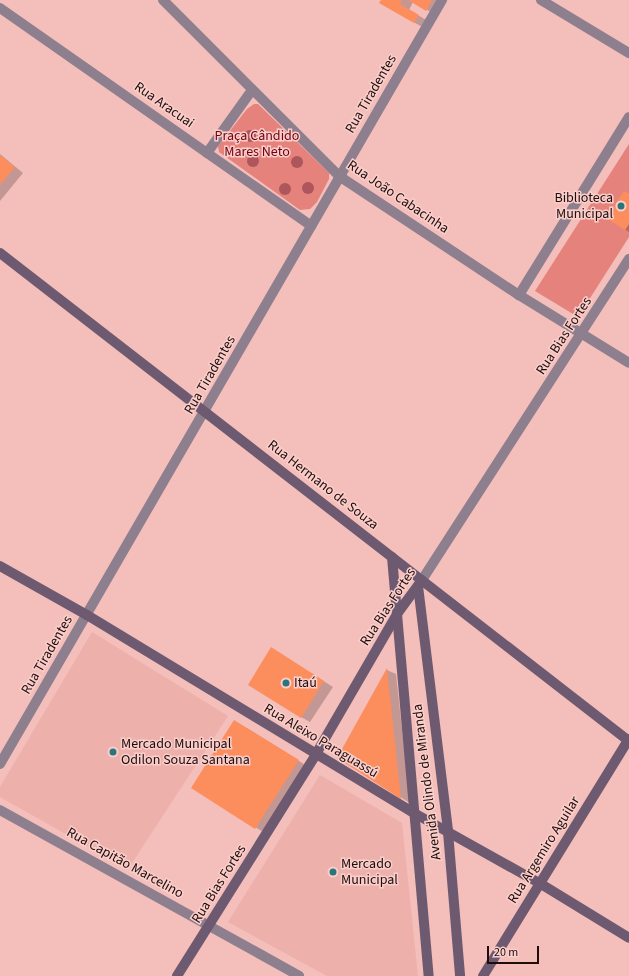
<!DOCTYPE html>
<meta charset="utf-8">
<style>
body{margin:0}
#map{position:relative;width:629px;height:976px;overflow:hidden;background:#f4beba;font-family:"Source Sans 3",sans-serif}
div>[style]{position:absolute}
.built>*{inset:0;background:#edb0ab}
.green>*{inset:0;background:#e5827c}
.shadow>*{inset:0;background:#0003}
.building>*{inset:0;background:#fc8e5d}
.street>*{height:10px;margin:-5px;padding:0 5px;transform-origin:5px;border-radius:5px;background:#8e7f8f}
.secondary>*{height:10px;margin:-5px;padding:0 5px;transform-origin:5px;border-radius:5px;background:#6e5a70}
.trees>*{width:12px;height:12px;margin:-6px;border-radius:50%;background:#ad565c}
.dots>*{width:11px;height:11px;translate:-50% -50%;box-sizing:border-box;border:2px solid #faceca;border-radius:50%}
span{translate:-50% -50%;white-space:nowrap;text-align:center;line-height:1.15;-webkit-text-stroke:3px #faceca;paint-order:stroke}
.street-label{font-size:14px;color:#1f0d0c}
.park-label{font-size:14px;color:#730010}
.poi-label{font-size:14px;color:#1f0d0c}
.right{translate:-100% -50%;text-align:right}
.left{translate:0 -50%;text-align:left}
.scale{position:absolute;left:487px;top:946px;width:52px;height:18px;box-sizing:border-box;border:2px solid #1f0d0c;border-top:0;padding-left:5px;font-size:12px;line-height:14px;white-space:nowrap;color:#1f0d0c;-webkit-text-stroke:3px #faceca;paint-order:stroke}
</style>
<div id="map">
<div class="built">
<i style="clip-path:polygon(92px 632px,228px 716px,128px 869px,0 797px,0 787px)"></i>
<i style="clip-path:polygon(320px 775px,402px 823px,418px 976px,327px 976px,228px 922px)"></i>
</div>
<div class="green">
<i style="clip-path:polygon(254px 104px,258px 104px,329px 173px,329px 179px,317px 202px,310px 209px,300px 210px,219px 152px,218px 146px,222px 141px,247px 109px)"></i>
<i style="clip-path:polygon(629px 144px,629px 237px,578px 317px,535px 291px)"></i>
</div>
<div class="shadow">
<i style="clip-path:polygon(382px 0,445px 0,436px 15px,413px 2px,409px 10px,428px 21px,424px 28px,380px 3px)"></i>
<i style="clip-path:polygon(0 154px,23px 173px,0 201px)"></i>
<i style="clip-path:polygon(629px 195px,629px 232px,608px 218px)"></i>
<i style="clip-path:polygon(281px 654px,333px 687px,310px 722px,301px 717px)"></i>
<i style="clip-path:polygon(387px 670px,396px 674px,410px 803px,338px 758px)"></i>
<i style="clip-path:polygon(247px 728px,310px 768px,268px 835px,193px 788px)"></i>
</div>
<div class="building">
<i style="clip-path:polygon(381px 0,402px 0,400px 4px,419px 15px,414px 23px,379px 3px)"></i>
<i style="clip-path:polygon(408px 0,432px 0,426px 11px)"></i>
<i style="clip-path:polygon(0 155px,15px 167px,0 185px)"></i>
<i style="clip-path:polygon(624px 191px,629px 194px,629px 224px,625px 230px,606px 218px)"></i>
<i style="clip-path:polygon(271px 647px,324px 681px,301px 718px,248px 685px)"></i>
<i style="clip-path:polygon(387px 668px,401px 799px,337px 758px)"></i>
<i style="clip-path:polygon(234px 720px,299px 760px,255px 829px,191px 788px)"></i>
</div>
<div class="street">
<i style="left:163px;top:0;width:249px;rotate:45deg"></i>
<i style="left:339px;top:176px;width:216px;rotate:33.5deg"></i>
<i style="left:519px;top:295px;width:129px;rotate:31.7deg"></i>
<i style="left:541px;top:0;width:103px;rotate:31.1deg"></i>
<i style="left:0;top:8px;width:380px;rotate:35deg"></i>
<i style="left:207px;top:153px;width:77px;rotate:-54.5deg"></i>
<i style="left:519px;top:295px;width:209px;rotate:-58.3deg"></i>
<i style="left:422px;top:580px;width:382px;rotate:-57.2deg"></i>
<i style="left:0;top:764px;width:883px;rotate:-59.95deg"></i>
<i style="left:0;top:810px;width:342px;rotate:29deg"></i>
</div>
<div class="secondary">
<i style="left:0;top:253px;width:796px;rotate:37.81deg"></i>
<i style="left:392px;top:557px;width:421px;rotate:85deg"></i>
<i style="left:0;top:566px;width:100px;rotate:29.4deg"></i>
<i style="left:87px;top:615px;width:382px;rotate:31.2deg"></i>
<i style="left:414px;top:813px;width:145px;rotate:29.2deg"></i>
<i style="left:541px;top:884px;width:103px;rotate:31.5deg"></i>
<i style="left:418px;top:586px;width:248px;rotate:83deg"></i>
<i style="left:448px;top:832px;width:144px;rotate:85.2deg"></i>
<i style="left:177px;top:976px;width:262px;rotate:-57.9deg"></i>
<i style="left:316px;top:754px;width:162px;rotate:-59.9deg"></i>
<i style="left:397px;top:614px;width:42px;rotate:-53.7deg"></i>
<i style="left:483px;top:976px;width:278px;rotate:-58.4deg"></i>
</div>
<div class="trees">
<i style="left:250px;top:136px"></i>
<i style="left:253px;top:161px"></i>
<i style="left:297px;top:162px"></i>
<i style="left:308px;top:188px"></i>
<i style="left:285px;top:189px"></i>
</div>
<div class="dots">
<i style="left:621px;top:206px;background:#2b757b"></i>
<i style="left:286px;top:683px;background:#2b757b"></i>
<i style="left:113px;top:752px;background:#2b757b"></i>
<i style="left:333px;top:872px;background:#2b757b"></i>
</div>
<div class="street-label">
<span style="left:371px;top:94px;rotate:-60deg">Rua Tiradentes</span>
<span style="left:164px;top:105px;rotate:35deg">Rua Aracuai</span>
<span style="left:398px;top:197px;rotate:34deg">Rua João Cabacinha</span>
<span style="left:564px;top:336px;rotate:-57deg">Rua Bias Fortes</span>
<span style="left:210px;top:375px;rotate:-60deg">Rua Tiradentes</span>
<span style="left:323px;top:485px;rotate:38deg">Rua Hermano de Souza</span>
<span style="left:388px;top:607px;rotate:-57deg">Rua Bias Fortes</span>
<span style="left:47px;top:655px;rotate:-60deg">Rua Tiradentes</span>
<span style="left:321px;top:741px;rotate:31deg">Rua Aleixo Paraguassú</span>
<span style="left:427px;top:782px;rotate:-97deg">Avenida Olindo de Miranda</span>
<span style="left:544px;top:850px;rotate:-58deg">Rua Argemiro Aguilar</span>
<span style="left:125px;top:863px;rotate:29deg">Rua Capitão Marcelino</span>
<span style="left:219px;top:884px;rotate:-58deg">Rua Bias Fortes</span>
</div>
<div class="park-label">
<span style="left:257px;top:144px">Praça Cândido<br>Mares Neto</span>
</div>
<div class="poi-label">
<span class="right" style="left:613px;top:206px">Biblioteca<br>Municipal</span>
<span class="left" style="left:294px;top:683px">Itaú</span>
<span class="left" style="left:121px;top:752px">Mercado Municipal<br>Odilon Souza Santana</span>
<span class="left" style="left:341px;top:872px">Mercado<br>Municipal</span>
</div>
<div class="scale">20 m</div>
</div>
